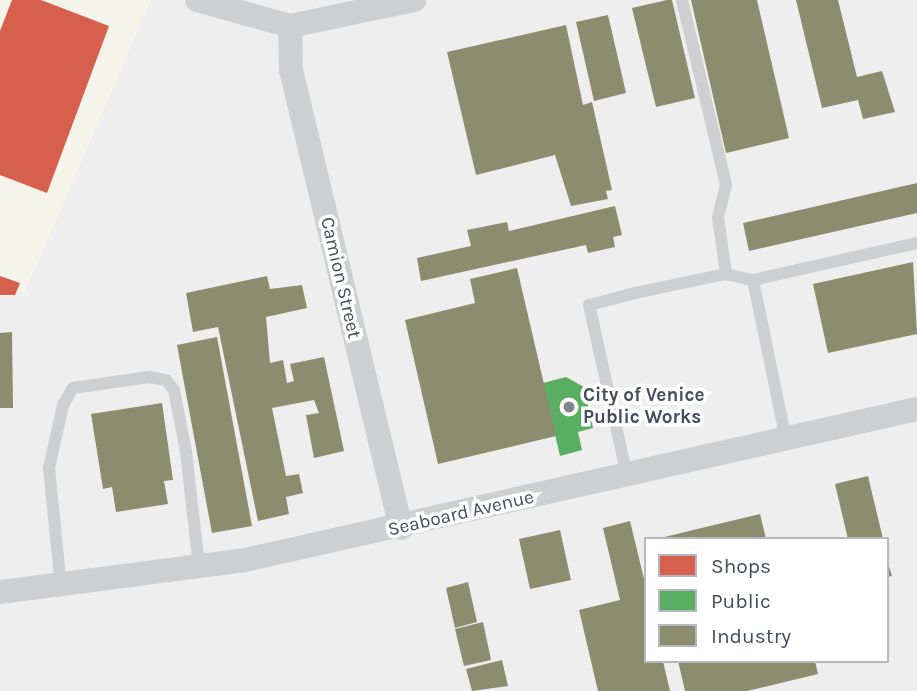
<!DOCTYPE html>
<style>
body{margin:0}
#map{position:relative;width:917px;height:691px;overflow:hidden;background:#efeeee;font-family:Karla,sans-serif}
div>[style]{position:absolute}
.commercial>*{inset:0;background:#f5f4ea}
.shops>*{inset:0;background:#d6604d}
.public>*{inset:0;background:#5aae61}
.industry>*{inset:0;background:#8c8c6e}
.lane>*{height:12px;margin:-6px;padding:0 6px;transform-origin:6px;border-radius:6px;background:#cdcfd1}
.street>*{height:24px;margin:-12px;padding:0 12px;transform-origin:12px;border-radius:12px;background:#cdcfd1}
.dots>*{width:19px;height:19px;translate:-50% -50%;box-sizing:border-box;border:4px solid #fff;border-radius:50%}
span{translate:-50% -50%;white-space:nowrap;text-align:center;line-height:1.15;-webkit-text-stroke:7px #fff;paint-order:stroke}
.street-label{font-size:19px;color:#474e59}
.poi-label{font-size:19px;color:#474e59;font-weight:700}
.left{translate:0 -50%;text-align:left}
.legend{position:absolute;left:644px;top:537px;width:245px;height:126px;box-sizing:border-box;background:#fff;border:2px solid #b5b8bd;margin:0;padding:9px 12px;list-style:none;font-size:21px;color:#474e59}
.legend li{display:flex;align-items:center;gap:14px;height:35px}
.legend b{width:35px;border:2px solid #b5b8bd}
</style>
<div id="map">
<div class="commercial">
<i style="clip-path:polygon(0 0,151px 0,25px 292px,0 294px)"></i>
</div>
<div class="shops">
<i style="clip-path:polygon(12px 0,41px 0,109px 26px,47px 193px,0 175px,0 31px)"></i>
<i style="clip-path:polygon(0 276px,20px 283px,15px 295px,0 295px)"></i>
</div>
<div class="public">
<i style="clip-path:polygon(566px 377px,584px 387px,593px 428px,578px 432px,582px 450px,560px 456px,543px 383px)"></i>
</div>
<div class="industry">
<i style="clip-path:polygon(667px 0,672px 0,695px 98px,656px 107px,632px 8px)"></i>
<i style="clip-path:polygon(691px 0,757px 0,789px 138px,726px 153px)"></i>
<i style="clip-path:polygon(796px 0,838px 0,857px 77px,882px 71px,895px 112px,863px 119px,858px 100px,822px 108px)"></i>
<i style="clip-path:polygon(608px 15px,626px 93px,594px 101px,576px 22px)"></i>
<i style="clip-path:polygon(566px 25px,583px 105px,592px 102px,612px 190px,606px 191px,608px 199px,571px 206px,555px 155px,476px 175px,447px 52px)"></i>
<i style="clip-path:polygon(917px 183px,917px 213px,749px 251px,743px 223px)"></i>
<i style="clip-path:polygon(615px 206px,622px 235px,613px 237px,615px 247px,588px 253px,586px 245px,421px 281px,417px 258px,471px 246px,467px 230px,507px 222px,509px 231px)"></i>
<i style="clip-path:polygon(913px 262px,917px 334px,828px 353px,813px 284px)"></i>
<i style="clip-path:polygon(517px 268px,556px 436px,438px 464px,405px 320px,475px 303px,470px 279px)"></i>
<i style="clip-path:polygon(267px 276px,270px 289px,302px 285px,307px 308px,266px 317px,270px 363px,283px 360px,287px 383px,294px 381px,290px 364px,324px 357px,344px 451px,314px 458px,306px 415px,319px 413px,314px 400px,272px 408px,286px 476px,299px 474px,303px 493px,286px 497px,289px 514px,258px 521px,218px 327px,193px 332px,186px 293px)"></i>
<i style="clip-path:polygon(12px 332px,13px 408px,0 408px,0 333px)"></i>
<i style="clip-path:polygon(217px 337px,252px 526px,212px 533px,177px 345px)"></i>
<i style="clip-path:polygon(162px 403px,173px 480px,164px 481px,168px 504px,116px 512px,112px 487px,103px 489px,91px 414px)"></i>
<i style="clip-path:polygon(868px 476px,883px 539px,848px 539px,835px 484px)"></i>
<i style="clip-path:polygon(760px 514px,766px 539px,660px 539px,660px 538px)"></i>
<i style="clip-path:polygon(630px 521px,646px 587px,646px 661px,663px 661px,670px 691px,598px 691px,579px 610px,620px 600px,603px 528px)"></i>
<i style="clip-path:polygon(560px 530px,571px 580px,530px 589px,519px 539px)"></i>
<i style="clip-path:polygon(887px 560px,892px 576px,887px 577px)"></i>
<i style="clip-path:polygon(468px 582px,477px 622px,455px 628px,446px 588px)"></i>
<i style="clip-path:polygon(483px 622px,491px 660px,464px 666px,455px 629px)"></i>
<i style="clip-path:polygon(502px 660px,508px 686px,472px 691px,466px 669px)"></i>
<i style="clip-path:polygon(678px 661px,815px 661px,818px 674px,747px 691px,685px 691px)"></i>
</div>
<div class="lane">
<i style="left:682px;top:0;width:190px;rotate:76.6deg"></i>
<i style="left:726px;top:185px;width:33px;rotate:104deg"></i>
<i style="left:718px;top:217px;width:58px;rotate:82deg"></i>
<i style="left:753px;top:280px;width:168px;rotate:-12.7deg"></i>
<i style="left:627px;top:476px;width:175px;rotate:-102.5deg"></i>
<i style="left:589px;top:305px;width:48px;rotate:-14.6deg"></i>
<i style="left:635px;top:293px;width:93px;rotate:-11.8deg"></i>
<i style="left:726px;top:274px;width:28px;rotate:13deg"></i>
<i style="left:753px;top:280px;width:162px;rotate:78.3deg"></i>
<i style="left:61px;top:586px;width:119px;rotate:-95.8deg"></i>
<i style="left:49px;top:468px;width:65px;rotate:-77.5deg"></i>
<i style="left:63px;top:405px;width:20px;rotate:-60deg"></i>
<i style="left:73px;top:388px;width:77px;rotate:-8.2deg"></i>
<i style="left:149px;top:377px;width:17px;rotate:10deg"></i>
<i style="left:166px;top:380px;width:13px;rotate:51deg"></i>
<i style="left:174px;top:390px;width:63px;rotate:79deg"></i>
<i style="left:186px;top:452px;width:115px;rotate:83.5deg"></i>
</div>
<div class="street">
<i style="left:197px;top:0;width:97px;rotate:15.6deg"></i>
<i style="left:290px;top:26px;width:127px;rotate:-11.8deg"></i>
<i style="left:290px;top:26px;width:44px;rotate:88.7deg"></i>
<i style="left:291px;top:70px;width:471px;rotate:76.5deg"></i>
<i style="left:0;top:592px;width:247px;rotate:-7.4deg"></i>
<i style="left:245px;top:560px;width:689px;rotate:-12.66deg"></i>
</div>
<div class="dots">
<i style="left:569px;top:407px;background:#82868d"></i>
</div>
<div class="street-label">
<span style="left:340px;top:278px;rotate:77deg">Camion Street</span>
<span style="left:461px;top:514px;rotate:-13deg">Seaboard Avenue</span>
</div>
<div class="poi-label">
<span class="left" style="left:583px;top:407px">City of Venice<br>Public Works</span>
</div>
<ul class="legend">
<li><b style="height:19px;background:#d6604d"></b>Shops</li>
<li><b style="height:19px;background:#5aae61"></b>Public</li>
<li><b style="height:19px;background:#8c8c6e"></b>Industry</li>
</ul>
</div>
